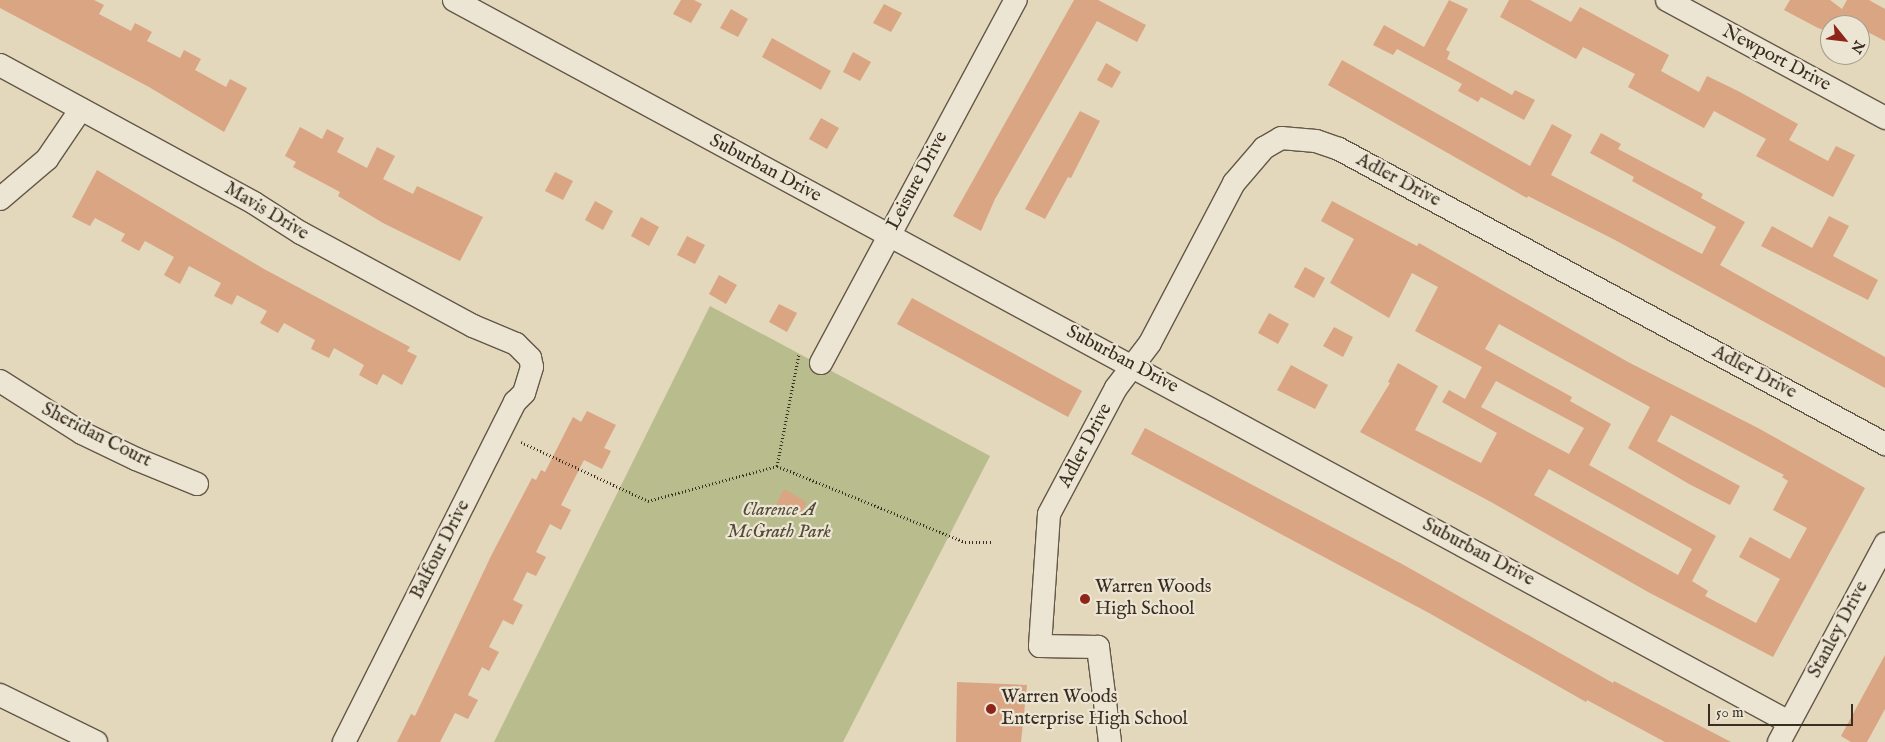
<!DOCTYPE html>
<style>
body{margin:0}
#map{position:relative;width:1885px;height:742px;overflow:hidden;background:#e3d7bc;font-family:"IM FELL English",serif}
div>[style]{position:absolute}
.green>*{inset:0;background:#b9bd8d}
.building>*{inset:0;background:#daa583}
.path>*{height:3px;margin-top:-1.5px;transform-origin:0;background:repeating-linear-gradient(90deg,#392e21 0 1px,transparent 0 3.5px)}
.roads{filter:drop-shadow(1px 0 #645848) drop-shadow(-1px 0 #645848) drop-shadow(0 1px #645848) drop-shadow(0 -1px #645848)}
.minor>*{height:22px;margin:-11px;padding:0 11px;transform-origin:11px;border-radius:11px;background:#ede5d3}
.dots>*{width:14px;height:14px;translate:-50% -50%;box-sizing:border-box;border:2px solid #ede5d3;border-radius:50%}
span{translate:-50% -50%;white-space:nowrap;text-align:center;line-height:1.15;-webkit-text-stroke:4.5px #ede5d3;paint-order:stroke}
.street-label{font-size:19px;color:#392e21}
.park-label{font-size:19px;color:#534b37;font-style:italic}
.poi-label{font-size:19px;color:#392e21}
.left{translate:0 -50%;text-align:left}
.north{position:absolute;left:1820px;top:15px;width:50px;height:50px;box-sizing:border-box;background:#ede5d3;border:1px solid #a59c8c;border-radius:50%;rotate:119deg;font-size:14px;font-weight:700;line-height:20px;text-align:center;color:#392e21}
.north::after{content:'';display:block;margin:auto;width:18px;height:22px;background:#8f2418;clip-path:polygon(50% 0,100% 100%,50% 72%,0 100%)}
.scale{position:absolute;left:1708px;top:704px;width:145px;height:22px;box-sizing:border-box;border:2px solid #392e21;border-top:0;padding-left:6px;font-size:15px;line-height:18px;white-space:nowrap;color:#392e21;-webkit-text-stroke:4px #ede5d3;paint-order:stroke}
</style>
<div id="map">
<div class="green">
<i style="clip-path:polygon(710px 306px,990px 456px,843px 742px,494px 742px)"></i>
</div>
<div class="building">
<i style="clip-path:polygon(0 0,94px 0,104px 5px,99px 14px,131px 31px,135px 23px,152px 32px,147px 41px,180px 58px,184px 50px,201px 59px,195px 70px,226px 87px,230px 79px,247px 88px,224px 132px,149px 87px,0 8px)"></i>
<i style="clip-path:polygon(681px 0,694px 0,702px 4px,691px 23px,673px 14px)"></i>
<i style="clip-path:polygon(1074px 0,1098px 0,1146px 25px,1137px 42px,1097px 21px,995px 199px,981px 231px,953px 216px)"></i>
<i style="clip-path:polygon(1449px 0,1468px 9px,1446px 50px,1450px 52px,1447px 59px,1512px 95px,1515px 90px,1535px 100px,1524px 120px,1481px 97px,1478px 102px,1458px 91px,1462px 84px,1397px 49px,1393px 55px,1373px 45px,1384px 25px,1424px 47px)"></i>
<i style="clip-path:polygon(1509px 0,1530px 0,1571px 22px,1580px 7px,1669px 55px,1661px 71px,1699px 92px,1707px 76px,1738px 91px,1798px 124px,1789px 140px,1828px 161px,1836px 146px,1855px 155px,1833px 197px,1756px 156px,1766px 139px,1714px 111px,1704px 128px,1628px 87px,1635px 74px,1583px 47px,1576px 59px,1500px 17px)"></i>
<i style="clip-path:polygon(1790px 0,1830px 0,1842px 9px,1847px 0,1869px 0,1885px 9px,1885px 41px,1860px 28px,1860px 25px,1830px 25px,1830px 32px,1818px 28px,1784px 10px)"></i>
<i style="clip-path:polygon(884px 4px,902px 13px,891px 32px,873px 23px)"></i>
<i style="clip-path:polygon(731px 9px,748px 19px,738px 37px,720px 28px)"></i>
<i style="clip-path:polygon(772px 38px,831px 71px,821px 90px,762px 57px)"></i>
<i style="clip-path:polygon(853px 52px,871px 62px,860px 81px,843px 72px)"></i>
<i style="clip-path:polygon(1342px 60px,1530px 166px,1552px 124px,1572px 135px,1551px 175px,1702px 254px,1716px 227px,1632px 181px,1634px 177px,1590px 153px,1601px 133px,1621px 144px,1618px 149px,1703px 194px,1701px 198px,1745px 222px,1720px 265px,1885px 357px,1885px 388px,1615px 240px,1528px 196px,1527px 198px,1328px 85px)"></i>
<i style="clip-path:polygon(1106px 63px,1121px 72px,1112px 88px,1097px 80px)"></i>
<i style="clip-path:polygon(1080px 111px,1100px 121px,1071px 178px,1068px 177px,1045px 219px,1025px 209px)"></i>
<i style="clip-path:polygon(821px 118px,839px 128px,827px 149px,809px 139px)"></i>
<i style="clip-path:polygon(300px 127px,322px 139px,327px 129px,344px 138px,337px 152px,367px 168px,377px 147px,395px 156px,383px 179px,413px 194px,417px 186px,483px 217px,460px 261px,383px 223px,338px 196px,340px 192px,293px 167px,296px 162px,285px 156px)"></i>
<i style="clip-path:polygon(97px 170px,264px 269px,410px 347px,407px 351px,417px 356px,402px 385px,383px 374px,377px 385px,359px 375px,364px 365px,334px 348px,329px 358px,311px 349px,315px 340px,284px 323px,278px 333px,260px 323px,267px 311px,237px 295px,232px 305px,214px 296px,221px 283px,189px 266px,180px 284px,164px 275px,174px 257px,145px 241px,139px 251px,121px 241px,125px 234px,95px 218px,90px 226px,72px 217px)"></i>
<i style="clip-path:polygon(555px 172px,573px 181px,563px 200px,545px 191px)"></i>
<i style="clip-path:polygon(595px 201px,613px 211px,603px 230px,585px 220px)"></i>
<i style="clip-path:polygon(evenodd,1332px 201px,1417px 246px,1419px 243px,1628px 362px,1758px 428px,1865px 488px,1773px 657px,1648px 592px,1491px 502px,1360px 432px,1390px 383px,1388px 382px,1398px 363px,1438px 386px,1415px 430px,1481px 463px,1497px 433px,1442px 402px,1449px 390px,1465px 399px,1482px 367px,1415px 331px,1438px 287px,1412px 273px,1389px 318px,1330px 283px,1354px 239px,1321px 221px,1332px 201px,1499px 324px,1650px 407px,1628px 448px,1689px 484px,1730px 505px,1740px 486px,1657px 441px,1671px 415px,1784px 475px,1782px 477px,1788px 481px,1773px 510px,1807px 528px,1790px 559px,1750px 537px,1739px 557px,1780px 579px,1756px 623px,1705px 596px,1708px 591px,1692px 581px,1716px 536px,1589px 465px,1611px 424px,1570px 401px,1572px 397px,1485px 349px,1499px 324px,1332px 201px,1496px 381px,1584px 428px,1569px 454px,1481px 407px,1496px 381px,1332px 201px,1549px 469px,1692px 549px,1678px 575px,1534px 495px,1549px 469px)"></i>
<i style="clip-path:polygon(1829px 216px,1849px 226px,1833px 256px,1878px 280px,1868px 300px,1761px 246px,1772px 226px,1812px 248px)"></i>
<i style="clip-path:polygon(641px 217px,659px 227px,649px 246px,631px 236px)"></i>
<i style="clip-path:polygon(687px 236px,705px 245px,695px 264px,677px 255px)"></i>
<i style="clip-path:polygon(1305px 267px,1325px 278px,1314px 298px,1294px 287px)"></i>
<i style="clip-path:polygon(719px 275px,737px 285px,726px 304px,709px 294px)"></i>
<i style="clip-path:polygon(912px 298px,1082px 391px,1068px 417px,897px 324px)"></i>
<i style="clip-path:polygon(779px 304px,797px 313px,787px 332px,769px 322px)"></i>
<i style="clip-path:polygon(1269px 313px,1289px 324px,1278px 344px,1258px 333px)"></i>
<i style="clip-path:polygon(1334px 327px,1353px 337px,1343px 357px,1323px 346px)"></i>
<i style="clip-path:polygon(1291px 365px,1328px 385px,1315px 409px,1277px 390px)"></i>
<i style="clip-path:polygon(587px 411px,616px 425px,604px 448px,611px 451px,602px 469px,584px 460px,561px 505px,571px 510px,561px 530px,550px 524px,536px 552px,546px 557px,536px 576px,527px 572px,513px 600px,523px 605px,513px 625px,503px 620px,489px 647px,499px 652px,489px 671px,482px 667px,468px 695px,478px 700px,468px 719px,455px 713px,440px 742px,397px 742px,411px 714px,415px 716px,492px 554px,532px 478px,536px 480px,541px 470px,545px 472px,573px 417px,581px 422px)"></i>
<i style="clip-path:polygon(1145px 428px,1402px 564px,1613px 683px,1614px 681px,1731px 742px,1665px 742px,1587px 700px,1586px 702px,1429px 613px,1131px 454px)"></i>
<i style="clip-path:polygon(784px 489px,807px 502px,799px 517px,776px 504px)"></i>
<i style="clip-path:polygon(1885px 655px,1885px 709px,1867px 742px,1851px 742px,1841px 736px)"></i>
<i style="clip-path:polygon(957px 682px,1027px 685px,1021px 742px,956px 742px)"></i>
</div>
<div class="path">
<i style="left:521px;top:442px;width:140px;rotate:24.9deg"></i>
<i style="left:648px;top:501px;width:134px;rotate:-15.2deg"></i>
<i style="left:777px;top:466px;width:203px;rotate:22deg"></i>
<i style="left:965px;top:542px;width:27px"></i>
<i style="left:777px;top:466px;width:114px;rotate:-78.9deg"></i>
</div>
<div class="roads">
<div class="minor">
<i style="left:454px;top:0;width:1518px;rotate:28.41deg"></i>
<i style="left:1667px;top:0;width:248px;rotate:28.4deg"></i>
<i style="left:0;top:65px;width:289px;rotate:28.5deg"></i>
<i style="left:254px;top:203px;width:56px;rotate:32.6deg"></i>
<i style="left:301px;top:233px;width:196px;rotate:28.4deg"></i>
<i style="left:473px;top:326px;width:47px;rotate:22.7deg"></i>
<i style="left:516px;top:344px;width:20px;rotate:45deg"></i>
<i style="left:530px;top:358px;width:9px;rotate:77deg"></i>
<i style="left:532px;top:367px;width:27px;rotate:107deg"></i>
<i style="left:524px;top:393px;width:13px;rotate:135deg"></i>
<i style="left:515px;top:402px;width:381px;rotate:116.7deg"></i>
<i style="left:0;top:199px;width:62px;rotate:-40.4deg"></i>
<i style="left:47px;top:159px;width:60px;rotate:-55.8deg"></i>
<i style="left:821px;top:363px;width:412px;rotate:-61.8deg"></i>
<i style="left:0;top:381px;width:97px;rotate:32.4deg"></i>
<i style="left:82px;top:433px;width:60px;rotate:25.7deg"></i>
<i style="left:136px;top:459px;width:66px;rotate:22.3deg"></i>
<i style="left:0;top:695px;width:107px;rotate:26.1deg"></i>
<i style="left:1110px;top:742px;width:96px;rotate:-97.2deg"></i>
<i style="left:1098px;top:647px;width:58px;rotate:-179deg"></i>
<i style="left:1040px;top:646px;width:132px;rotate:-86.1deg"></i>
<i style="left:1049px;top:514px;width:143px;rotate:-62deg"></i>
<i style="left:1116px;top:388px;width:56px;rotate:-52.9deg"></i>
<i style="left:1150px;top:343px;width:181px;rotate:-62.3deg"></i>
<i style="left:1234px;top:183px;width:46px;rotate:-49.4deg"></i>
<i style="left:1264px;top:148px;width:20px;rotate:-30deg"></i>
<i style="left:1281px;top:138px;width:35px;rotate:5deg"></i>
<i style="left:1316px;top:141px;width:24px;rotate:19deg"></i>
<i style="left:1339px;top:149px;width:621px;rotate:28.38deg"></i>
<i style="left:1779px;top:742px;width:225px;rotate:-61.8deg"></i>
</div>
</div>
<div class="dots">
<i style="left:1085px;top:599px;background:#8f2418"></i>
<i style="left:991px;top:709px;background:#8f2418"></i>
</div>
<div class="street-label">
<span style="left:1776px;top:59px;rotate:28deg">Newport Drive</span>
<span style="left:765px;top:169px;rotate:28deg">Suburban Drive</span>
<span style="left:918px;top:181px;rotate:-62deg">Leisure Drive</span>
<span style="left:1398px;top:181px;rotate:28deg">Adler Drive</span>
<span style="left:266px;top:212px;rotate:31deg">Mavis Drive</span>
<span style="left:1122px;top:360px;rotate:28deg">Suburban Drive</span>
<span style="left:1754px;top:373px;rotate:28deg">Adler Drive</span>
<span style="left:96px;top:436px;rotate:27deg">Sheridan Court</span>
<span style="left:1086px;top:446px;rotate:-62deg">Adler Drive</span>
<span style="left:441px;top:550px;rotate:-63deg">Balfour Drive</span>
<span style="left:1478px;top:553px;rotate:28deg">Suburban Drive</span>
<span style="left:1839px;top:630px;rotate:-62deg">Stanley Drive</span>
</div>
<div class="park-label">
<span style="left:779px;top:522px">Clarence A<br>McGrath Park</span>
</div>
<div class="poi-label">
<span class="left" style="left:1095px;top:599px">Warren Woods<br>High School</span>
<span class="left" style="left:1001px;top:709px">Warren Woods<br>Enterprise High School</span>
</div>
<div class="north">N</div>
<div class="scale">50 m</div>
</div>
